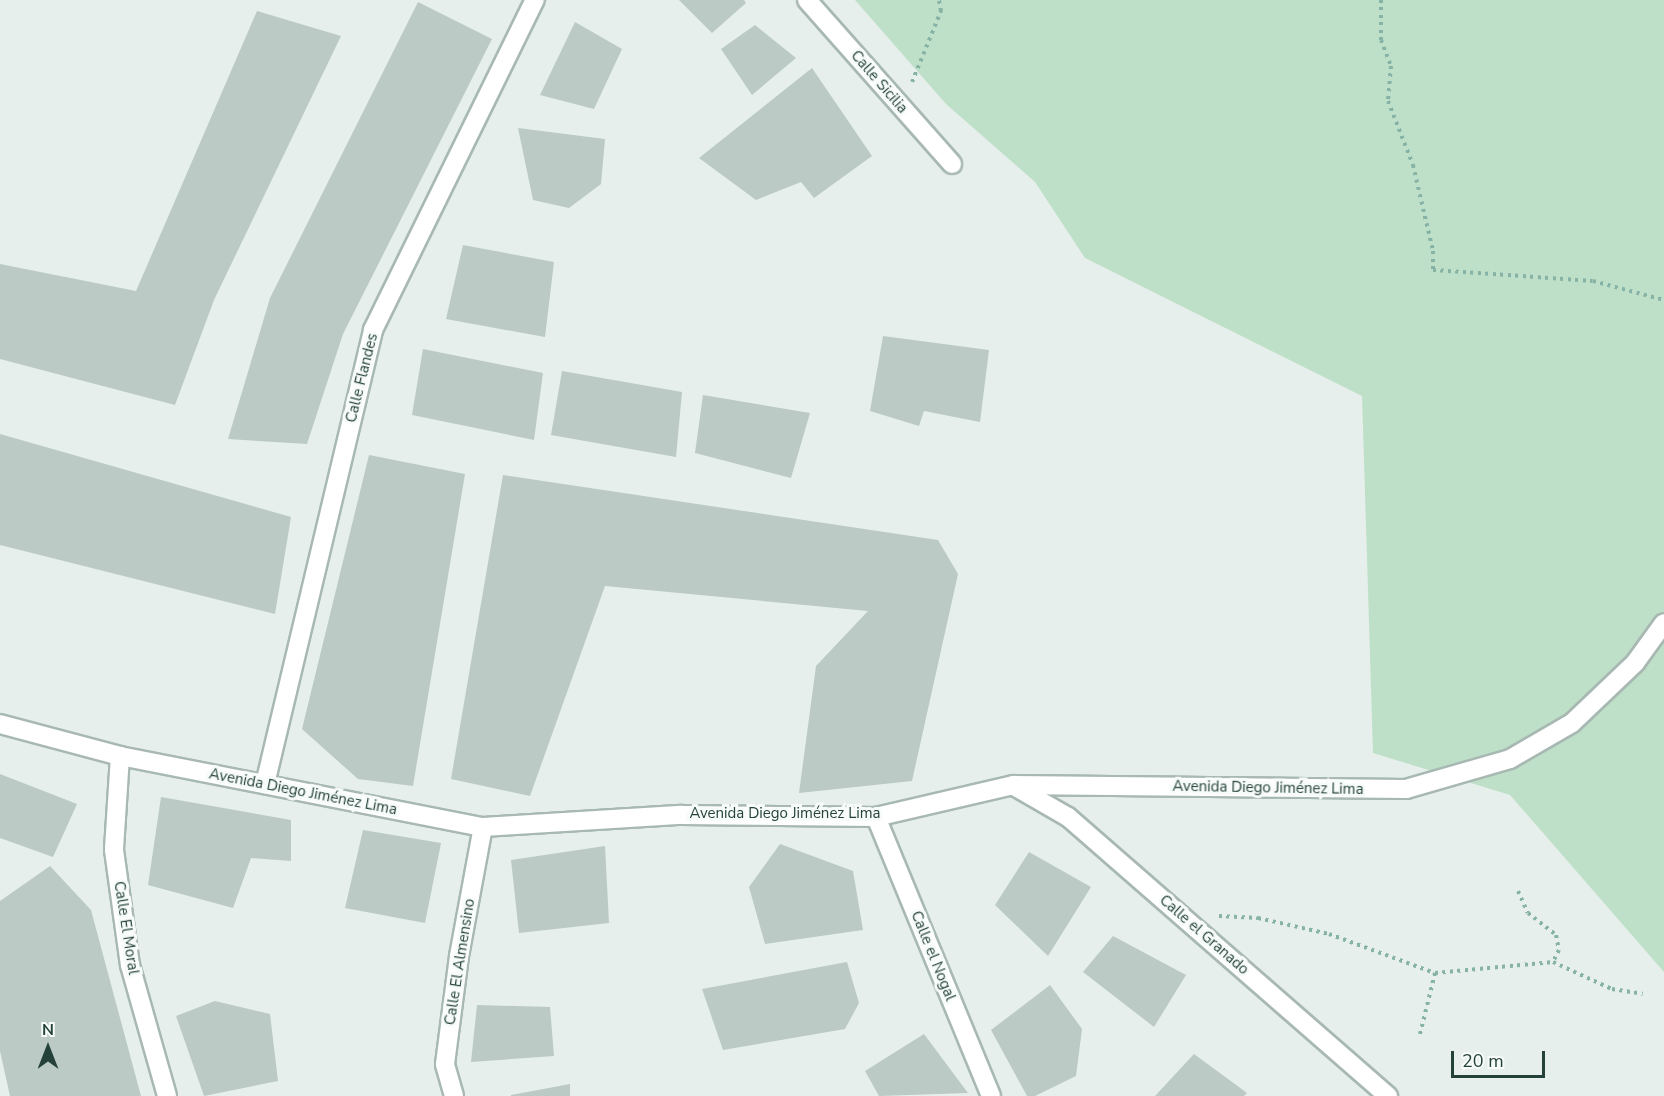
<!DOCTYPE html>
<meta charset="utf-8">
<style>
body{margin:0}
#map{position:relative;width:1664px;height:1096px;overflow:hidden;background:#e6efeb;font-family:"Nunito Sans",sans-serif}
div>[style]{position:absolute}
.green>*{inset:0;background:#bfe0c8}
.building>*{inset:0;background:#bbcac4}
.path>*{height:4px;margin-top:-2px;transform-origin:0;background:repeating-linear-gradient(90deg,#86b3a5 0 3px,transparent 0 7.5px)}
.roads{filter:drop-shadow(2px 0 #a8b8b2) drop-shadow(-2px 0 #a8b8b2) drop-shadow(0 2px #a8b8b2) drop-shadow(0 -2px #a8b8b2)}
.minor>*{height:18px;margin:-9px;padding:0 9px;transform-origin:9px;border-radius:9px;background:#fff}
span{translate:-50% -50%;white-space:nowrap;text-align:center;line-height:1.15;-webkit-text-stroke:6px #f7fbf9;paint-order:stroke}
.street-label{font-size:15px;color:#24423a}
.north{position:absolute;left:18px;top:1018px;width:60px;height:60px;-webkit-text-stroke:4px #f7fbf9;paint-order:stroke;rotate:0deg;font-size:16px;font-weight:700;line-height:24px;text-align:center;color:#24423a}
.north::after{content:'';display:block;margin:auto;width:21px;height:27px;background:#24423a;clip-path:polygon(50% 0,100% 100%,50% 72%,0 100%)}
.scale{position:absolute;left:1451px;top:1051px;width:94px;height:27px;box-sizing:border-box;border:3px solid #24423a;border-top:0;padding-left:8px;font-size:18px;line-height:21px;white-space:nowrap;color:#24423a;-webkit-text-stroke:4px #f7fbf9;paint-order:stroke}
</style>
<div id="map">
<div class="green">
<i style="clip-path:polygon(855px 0,1664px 0,1664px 972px,1510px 795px,1373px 753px,1362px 396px,1085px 258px,1035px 182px,946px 104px)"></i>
</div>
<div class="building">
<i style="clip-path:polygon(679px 0,744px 0,746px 3px,712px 33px)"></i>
<i style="clip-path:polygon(418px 2px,492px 39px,343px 334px,307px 444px,228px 439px,270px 298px)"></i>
<i style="clip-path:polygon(257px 11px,341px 36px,214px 300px,175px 405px,0 359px,0 264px,136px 291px)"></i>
<i style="clip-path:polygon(575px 22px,622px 49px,594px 109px,540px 95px)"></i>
<i style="clip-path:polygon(755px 25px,796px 58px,752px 95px,721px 49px)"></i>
<i style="clip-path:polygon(812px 68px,872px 156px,814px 198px,801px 182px,756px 200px,699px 158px)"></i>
<i style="clip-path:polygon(518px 128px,605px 139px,601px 184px,569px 208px,533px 200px)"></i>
<i style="clip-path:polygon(463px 245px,554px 262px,545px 337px,446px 319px)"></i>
<i style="clip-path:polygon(883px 336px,989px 350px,980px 422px,924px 411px,919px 426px,870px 411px)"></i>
<i style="clip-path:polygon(423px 349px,543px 373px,534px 440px,412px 415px)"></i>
<i style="clip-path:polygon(562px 371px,682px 392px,676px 457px,551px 435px)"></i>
<i style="clip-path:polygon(703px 395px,810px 413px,791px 478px,695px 453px)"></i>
<i style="clip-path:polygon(0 434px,291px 517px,275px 614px,0 545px)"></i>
<i style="clip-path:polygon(369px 455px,465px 474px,413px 786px,358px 779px,302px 729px)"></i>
<i style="clip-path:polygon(503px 475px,938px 540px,958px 574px,912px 781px,799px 793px,816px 666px,868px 611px,605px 586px,530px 796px,451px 779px)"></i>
<i style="clip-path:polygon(0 774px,77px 804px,53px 857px,0 838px)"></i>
<i style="clip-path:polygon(161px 797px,291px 820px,291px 861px,251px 858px,233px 908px,148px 885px)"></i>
<i style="clip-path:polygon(363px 830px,441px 843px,425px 923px,345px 908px)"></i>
<i style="clip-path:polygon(780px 844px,853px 871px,863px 930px,765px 944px,749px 887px)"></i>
<i style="clip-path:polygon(605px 846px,609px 923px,519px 933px,511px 860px)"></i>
<i style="clip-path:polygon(1029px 852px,1091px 887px,1048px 956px,995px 905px)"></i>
<i style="clip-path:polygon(50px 866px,91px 910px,141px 1096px,10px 1096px,0 1051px,0 901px)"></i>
<i style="clip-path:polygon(1113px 936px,1186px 975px,1154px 1027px,1083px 972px)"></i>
<i style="clip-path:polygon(847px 962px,859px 1003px,845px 1029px,723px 1050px,702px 989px)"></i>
<i style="clip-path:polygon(1050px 985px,1082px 1029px,1076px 1076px,1035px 1096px,1027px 1096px,991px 1030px)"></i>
<i style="clip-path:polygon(215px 1001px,270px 1014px,278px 1081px,204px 1096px,176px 1016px)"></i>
<i style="clip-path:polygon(477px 1005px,550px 1007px,554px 1056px,471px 1062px)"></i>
<i style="clip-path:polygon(924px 1034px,968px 1093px,879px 1096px,865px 1071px)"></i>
<i style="clip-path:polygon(1194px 1054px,1247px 1093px,1244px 1096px,1155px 1096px)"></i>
<i style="clip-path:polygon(570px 1084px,570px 1096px,511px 1096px,511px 1095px)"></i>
</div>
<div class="path">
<i style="left:1381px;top:0;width:40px;rotate:90deg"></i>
<i style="left:1381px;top:40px;width:28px;rotate:69deg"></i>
<i style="left:1391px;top:66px;width:35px;rotate:95deg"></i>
<i style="left:1388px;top:101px;width:69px;rotate:68.7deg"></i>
<i style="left:1413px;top:165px;width:88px;rotate:76.9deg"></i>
<i style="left:1433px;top:251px;width:19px;rotate:90deg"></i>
<i style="left:1433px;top:270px;width:160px;rotate:3.9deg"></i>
<i style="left:1593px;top:281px;width:73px;rotate:15deg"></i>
<i style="left:912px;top:82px;width:77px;rotate:-67.8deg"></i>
<i style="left:941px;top:11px;width:11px;rotate:-100deg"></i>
<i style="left:1518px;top:891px;width:24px;rotate:66deg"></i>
<i style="left:1528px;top:913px;width:36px;rotate:38deg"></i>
<i style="left:1556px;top:935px;width:15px;rotate:79deg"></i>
<i style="left:1559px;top:950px;width:13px;rotate:117deg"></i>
<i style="left:1219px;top:916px;width:39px;rotate:3deg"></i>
<i style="left:1258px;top:918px;width:73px;rotate:12.7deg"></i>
<i style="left:1329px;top:934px;width:113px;rotate:20.2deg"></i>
<i style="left:1435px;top:973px;width:119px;rotate:-5.3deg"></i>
<i style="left:1553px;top:962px;width:65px;rotate:24.6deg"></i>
<i style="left:1612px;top:989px;width:31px;rotate:9deg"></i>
<i style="left:1420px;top:1034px;width:63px;rotate:-76.2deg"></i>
</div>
<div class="roads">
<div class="minor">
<i style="left:807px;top:0;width:219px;rotate:48.5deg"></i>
<i style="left:0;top:724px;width:124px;rotate:14.9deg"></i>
<i style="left:120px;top:756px;width:370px;rotate:11.1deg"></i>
<i style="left:483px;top:827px;width:199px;rotate:-3.5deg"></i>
<i style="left:682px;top:815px;width:194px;rotate:0.6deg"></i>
<i style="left:876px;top:817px;width:141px;rotate:-13.1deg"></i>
<i style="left:1013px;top:785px;width:393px;rotate:0.6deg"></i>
<i style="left:1406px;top:789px;width:108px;rotate:-16.1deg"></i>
<i style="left:1510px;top:759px;width:72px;rotate:-30.1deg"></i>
<i style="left:1572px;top:723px;width:87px;rotate:-43.6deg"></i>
<i style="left:1635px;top:663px;width:49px;rotate:-54.1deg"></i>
<i style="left:120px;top:756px;width:94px;rotate:93.7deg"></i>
<i style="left:114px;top:850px;width:116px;rotate:82.1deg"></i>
<i style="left:130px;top:965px;width:136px;rotate:74.2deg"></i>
<i style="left:265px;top:784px;width:467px;rotate:-76.6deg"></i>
<i style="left:373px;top:330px;width:368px;rotate:-63.9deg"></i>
<i style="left:1014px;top:786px;width:62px;rotate:29.9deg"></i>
<i style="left:1068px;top:817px;width:425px;rotate:41.1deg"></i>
<i style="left:876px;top:817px;width:302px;rotate:67.6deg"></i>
<i style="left:454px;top:1096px;width:33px;rotate:-106deg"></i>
<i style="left:445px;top:1064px;width:109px;rotate:-82.6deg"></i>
<i style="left:459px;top:956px;width:131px;rotate:-79.5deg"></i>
</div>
</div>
<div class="street-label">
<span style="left:879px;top:82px;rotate:49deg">Calle Sicilia</span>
<span style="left:362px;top:378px;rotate:-76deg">Calle Flandes</span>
<span style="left:1268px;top:788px;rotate:1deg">Avenida Diego Jiménez Lima</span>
<span style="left:303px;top:792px;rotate:11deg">Avenida Diego Jiménez Lima</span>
<span style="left:785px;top:814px">Avenida Diego Jiménez Lima</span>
<span style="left:126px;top:928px;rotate:81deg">Calle El Moral</span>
<span style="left:1204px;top:935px;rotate:41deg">Calle el Granado</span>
<span style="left:933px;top:956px;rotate:68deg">Calle el Nogal</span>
<span style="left:460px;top:962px;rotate:-81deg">Calle El Almensino</span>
</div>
<div class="north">N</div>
<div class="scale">20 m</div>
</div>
